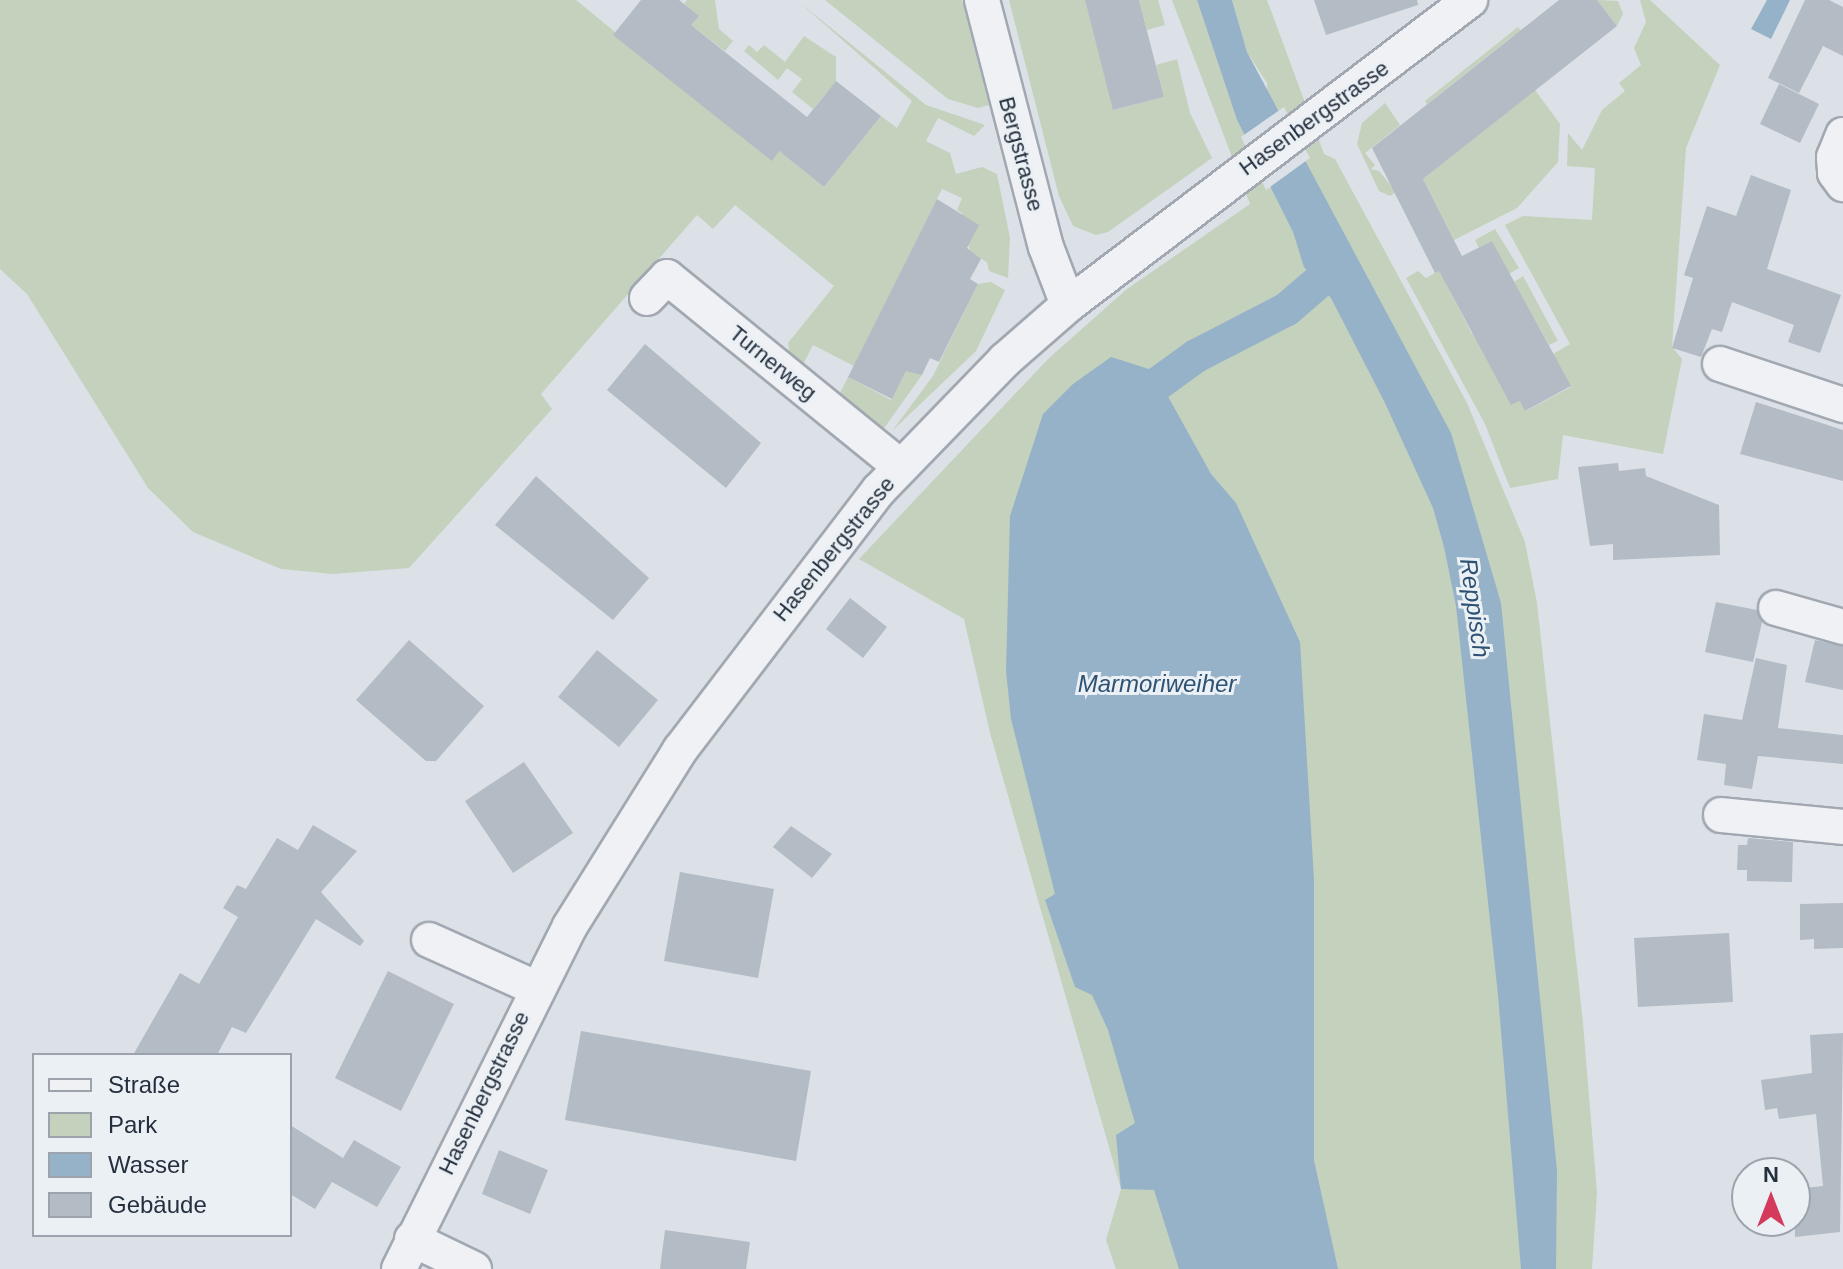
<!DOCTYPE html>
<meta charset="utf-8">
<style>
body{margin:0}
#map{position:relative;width:1843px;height:1269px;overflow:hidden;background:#dce1e7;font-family:Arial,sans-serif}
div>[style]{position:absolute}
.green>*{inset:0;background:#c3d1bd}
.water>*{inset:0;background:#95b2c9}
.pier>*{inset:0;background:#dce1e7}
.canal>*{height:34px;margin:-17px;padding:0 17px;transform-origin:17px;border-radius:17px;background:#95b2c9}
.building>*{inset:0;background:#b3bbc4}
.roads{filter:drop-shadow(2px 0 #a1a8b1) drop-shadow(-2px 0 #a1a8b1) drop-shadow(0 2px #a1a8b1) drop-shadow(0 -2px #a1a8b1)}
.minor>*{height:34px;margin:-17px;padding:0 17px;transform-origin:17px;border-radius:17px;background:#eff1f5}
span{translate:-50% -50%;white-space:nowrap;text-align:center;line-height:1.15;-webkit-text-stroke:6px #ebf0f5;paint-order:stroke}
.street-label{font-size:22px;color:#25303e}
.water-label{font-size:24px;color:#2e5273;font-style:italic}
.legend{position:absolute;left:32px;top:1053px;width:260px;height:184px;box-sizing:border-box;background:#ebf0f5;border:2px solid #9ca3ac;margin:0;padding:10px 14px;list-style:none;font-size:24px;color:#25303e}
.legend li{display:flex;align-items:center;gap:16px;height:40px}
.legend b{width:40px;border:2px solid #9ca3ac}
.north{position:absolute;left:1731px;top:1157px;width:80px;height:80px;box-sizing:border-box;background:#ebf0f5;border:2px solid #9ca3ac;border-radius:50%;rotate:0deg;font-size:22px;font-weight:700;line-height:32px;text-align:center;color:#25303e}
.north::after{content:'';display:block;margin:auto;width:28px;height:36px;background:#d33a5c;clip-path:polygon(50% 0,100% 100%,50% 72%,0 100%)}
</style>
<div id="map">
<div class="green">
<i style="clip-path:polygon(0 0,576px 0,771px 160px,779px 151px,824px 187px,881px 116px,897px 128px,912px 101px,799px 2px,926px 105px,985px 125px,974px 136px,938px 118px,926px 141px,950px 153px,956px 174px,982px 167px,997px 174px,1010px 238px,1008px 278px,989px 271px,987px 262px,970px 253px,962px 213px,957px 210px,962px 198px,942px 189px,854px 366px,813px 345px,802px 366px,790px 357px,788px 343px,834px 286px,735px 205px,713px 229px,697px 215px,541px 394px,552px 409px,409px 568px,333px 574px,281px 569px,193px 532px,148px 488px,27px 294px,0 269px)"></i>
<i style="clip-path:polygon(687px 0,715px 0,719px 29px,733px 41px,725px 51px,691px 25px,698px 16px,684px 4px)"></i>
<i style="clip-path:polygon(825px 0,962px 0,989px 105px,978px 108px,948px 99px)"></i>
<i style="clip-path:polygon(1009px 0,1085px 0,1114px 110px,1164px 97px,1156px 65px,1177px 59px,1190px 113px,1212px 158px,1108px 232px,1096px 235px,1073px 226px,1059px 196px)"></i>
<i style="clip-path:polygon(1139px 0,1158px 0,1165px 25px,1147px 30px)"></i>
<i style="clip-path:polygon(1172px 0,1197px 0,1237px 120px,1270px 190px,1267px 83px,1247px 52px,1232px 0,1267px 0,1324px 154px,1335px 159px,1467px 403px,1525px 542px,1537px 603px,1583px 1023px,1597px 1193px,1592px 1269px,1116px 1269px,1106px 1240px,1121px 1189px,990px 733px,964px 619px,859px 559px,1049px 358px,1127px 289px,1250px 204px)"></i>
<i style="clip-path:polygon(1597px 0,1618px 1px,1623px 14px,1617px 26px)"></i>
<i style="clip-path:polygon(1640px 0,1650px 0,1720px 65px,1686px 148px,1672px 347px,1682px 359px,1663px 454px,1563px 435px,1558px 479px,1510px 488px,1485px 424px,1406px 278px,1418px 271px,1426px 278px,1447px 266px,1445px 282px,1472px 334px,1481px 330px,1483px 353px,1507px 390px,1511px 405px,1520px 401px,1526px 411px,1571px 387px,1553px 354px,1570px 344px,1505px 225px,1523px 216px,1592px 220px,1595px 168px,1567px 166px,1568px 133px,1582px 150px,1602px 110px,1625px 91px,1619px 83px,1641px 65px,1634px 48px,1646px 22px)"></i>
<i style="clip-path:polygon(1518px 27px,1524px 35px,1514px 35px,1427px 104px,1425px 101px)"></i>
<i style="clip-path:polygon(804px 36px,836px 57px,836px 81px,813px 109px,792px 92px,802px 79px,787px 68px,778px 80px,744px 51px,749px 45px,757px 52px,764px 45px,785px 62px)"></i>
<i style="clip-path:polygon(1535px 90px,1560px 124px,1558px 162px,1517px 208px,1454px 240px,1423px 179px)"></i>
<i style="clip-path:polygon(1385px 103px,1400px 125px,1365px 153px,1375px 165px,1371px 169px,1379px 171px,1396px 192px,1390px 196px,1379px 191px,1357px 144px,1362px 123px)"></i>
<i style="clip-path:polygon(1495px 229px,1519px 268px,1509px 274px,1492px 241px,1479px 248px,1475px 240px)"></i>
<i style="clip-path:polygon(1523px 276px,1558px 341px,1549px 345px,1514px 282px)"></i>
<i style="clip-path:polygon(991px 282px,1005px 290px,976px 351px,892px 431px,933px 376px,978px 284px)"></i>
<i style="clip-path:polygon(912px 370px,922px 375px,882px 431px,838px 397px,848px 377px,891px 400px,906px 371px)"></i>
</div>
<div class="water">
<i style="clip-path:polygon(1197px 0,1232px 0,1247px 52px,1451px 433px,1501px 603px,1557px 1171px,1556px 1269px,1521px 1269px,1498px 995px,1456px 606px,1444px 547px,1433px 508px,1385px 403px,1331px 298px,1304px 267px,1293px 232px,1237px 120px)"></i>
<i style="clip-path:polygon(1767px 0,1790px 0,1771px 39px,1751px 29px)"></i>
<i style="clip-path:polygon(1111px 357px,1152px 370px,1160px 382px,1211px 474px,1236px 503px,1300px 642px,1314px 880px,1314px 1160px,1338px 1269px,1179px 1269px,1154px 1190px,1121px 1189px,1116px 1135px,1135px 1123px,1108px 1030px,1092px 995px,1075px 987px,1045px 900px,1055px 894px,1011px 719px,1006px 671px,1010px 516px,1043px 414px,1073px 384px)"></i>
</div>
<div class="pier">
<i style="clip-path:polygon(1284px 107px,1310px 158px,1266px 190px,1241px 137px)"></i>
</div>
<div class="canal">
<i style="left:1160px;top:382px;width:44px;rotate:-35.8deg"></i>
<i style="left:1196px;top:356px;width:102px;rotate:-27.3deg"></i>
<i style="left:1287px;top:309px;width:66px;rotate:-40.7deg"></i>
</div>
<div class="building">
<i style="clip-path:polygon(641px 0,679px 0,699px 16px,691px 25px,807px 117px,836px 81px,881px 116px,824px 187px,779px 151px,772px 161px,613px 35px)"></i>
<i style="clip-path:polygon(1085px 0,1139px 0,1164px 97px,1113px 110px)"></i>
<i style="clip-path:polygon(1314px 0,1417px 0,1418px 5px,1326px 35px)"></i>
<i style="clip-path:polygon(1559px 0,1597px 0,1617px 26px,1423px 179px,1462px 256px,1492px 241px,1571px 386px,1525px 411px,1520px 401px,1511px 405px,1439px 271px,1435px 273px,1372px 148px)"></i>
<i style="clip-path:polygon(1805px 0,1829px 0,1843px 7px,1843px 56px,1823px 46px,1799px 93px,1768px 78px)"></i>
<i style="clip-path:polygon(1779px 84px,1819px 104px,1800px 143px,1760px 124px)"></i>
<i style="clip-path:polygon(1751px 175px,1791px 190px,1767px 269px,1841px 295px,1820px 353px,1788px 342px,1794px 325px,1732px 302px,1722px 332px,1712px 329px,1701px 357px,1672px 348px,1693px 278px,1684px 275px,1707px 206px,1736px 216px)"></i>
<i style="clip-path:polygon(937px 199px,979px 225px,967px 248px,981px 259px,970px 279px,978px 284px,939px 362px,930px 358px,922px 375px,906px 371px,892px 399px,848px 377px)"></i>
<i style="clip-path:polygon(645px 344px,761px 443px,726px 488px,607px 390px)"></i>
<i style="clip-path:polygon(1756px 402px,1843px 430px,1843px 481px,1740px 454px)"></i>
<i style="clip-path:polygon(1618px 463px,1619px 471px,1645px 468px,1646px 476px,1719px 505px,1720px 555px,1613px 560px,1613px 544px,1590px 546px,1578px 467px)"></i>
<i style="clip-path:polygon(536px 476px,649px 578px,613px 620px,495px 525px)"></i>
<i style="clip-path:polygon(850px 598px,887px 627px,863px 658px,826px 629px)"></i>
<i style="clip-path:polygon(1716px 602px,1757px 610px,1762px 622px,1753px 662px,1705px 652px)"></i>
<i style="clip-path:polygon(409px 640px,484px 706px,436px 761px,426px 761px,356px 700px)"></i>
<i style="clip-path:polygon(1815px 640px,1843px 646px,1843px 690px,1805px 682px)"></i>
<i style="clip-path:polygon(597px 650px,658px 700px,619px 747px,558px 697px)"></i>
<i style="clip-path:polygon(1756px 658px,1787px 665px,1778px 728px,1843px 735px,1843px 764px,1758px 756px,1752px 789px,1724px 785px,1726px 764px,1697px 760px,1704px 714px,1742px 720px)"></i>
<i style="clip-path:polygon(524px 762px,573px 833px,513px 873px,465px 801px)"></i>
<i style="clip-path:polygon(313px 825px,357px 851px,321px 892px,364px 941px,360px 946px,316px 919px,246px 1033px,232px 1027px,217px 1055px,133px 1055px,180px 973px,199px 984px,238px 917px,223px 908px,237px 885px,246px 889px,277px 838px,298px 850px)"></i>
<i style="clip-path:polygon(791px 826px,832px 854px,812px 878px,773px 847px)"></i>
<i style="clip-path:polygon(1748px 838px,1793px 842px,1792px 882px,1747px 881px,1747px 870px,1737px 870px,1738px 845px,1747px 845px)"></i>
<i style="clip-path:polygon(680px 872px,774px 889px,758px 978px,664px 961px)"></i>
<i style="clip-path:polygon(1843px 903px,1843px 948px,1814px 949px,1814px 939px,1800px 940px,1800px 904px)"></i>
<i style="clip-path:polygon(1729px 933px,1733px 1002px,1638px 1007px,1634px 938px)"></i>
<i style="clip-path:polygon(388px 971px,454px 1004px,401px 1111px,335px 1078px)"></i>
<i style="clip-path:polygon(581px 1031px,811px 1071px,796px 1161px,565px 1120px)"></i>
<i style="clip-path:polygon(1843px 1033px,1840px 1232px,1795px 1237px,1795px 1189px,1823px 1186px,1816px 1114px,1779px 1119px,1777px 1108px,1765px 1110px,1761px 1080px,1812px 1073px,1810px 1035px)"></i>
<i style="clip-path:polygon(290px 1125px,343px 1158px,354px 1140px,401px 1167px,377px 1207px,332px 1182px,315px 1209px,290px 1194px)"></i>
<i style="clip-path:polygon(499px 1150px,548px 1170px,530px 1214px,482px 1194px)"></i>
<i style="clip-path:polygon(665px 1230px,750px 1242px,746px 1269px,660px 1269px)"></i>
</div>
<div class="roads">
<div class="minor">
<i style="left:982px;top:0;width:255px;rotate:75.5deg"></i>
<i style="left:1046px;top:247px;width:62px;rotate:69.2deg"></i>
<i style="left:1843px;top:135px;width:24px;rotate:112deg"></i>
<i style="left:1834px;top:157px;width:16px;rotate:86deg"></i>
<i style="left:1835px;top:173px;width:14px;rotate:54deg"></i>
<i style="left:647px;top:298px;width:29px;rotate:-46deg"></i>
<i style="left:667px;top:277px;width:301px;rotate:39.1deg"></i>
<i style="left:1720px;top:364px;width:130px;rotate:18.4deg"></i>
<i style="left:1776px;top:608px;width:70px;rotate:15.8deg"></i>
<i style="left:1721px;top:815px;width:123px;rotate:5.6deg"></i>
<i style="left:429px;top:940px;width:117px;rotate:24.2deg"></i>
<i style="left:412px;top:1239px;width:69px;rotate:25.8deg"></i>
<i style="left:399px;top:1269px;width:383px;rotate:-63.5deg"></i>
<i style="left:570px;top:926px;width:208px;rotate:-58deg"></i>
<i style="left:680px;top:750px;width:327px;rotate:-52.6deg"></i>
<i style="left:879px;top:490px;width:181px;rotate:-45.9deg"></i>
<i style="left:1005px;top:360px;width:84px;rotate:-41.1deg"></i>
<i style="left:1068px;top:305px;width:505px;rotate:-37.19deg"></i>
</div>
</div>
<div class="street-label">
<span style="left:1314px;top:118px;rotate:-36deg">Hasenbergstrasse</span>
<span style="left:1021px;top:154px;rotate:75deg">Bergstrasse</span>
<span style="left:773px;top:363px;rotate:39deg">Turnerweg</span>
<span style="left:834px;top:549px;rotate:-51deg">Hasenbergstrasse</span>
<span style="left:484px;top:1093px;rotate:-64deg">Hasenbergstrasse</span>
</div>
<div class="water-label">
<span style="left:1475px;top:608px;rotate:82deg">Reppisch</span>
<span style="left:1157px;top:684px">Marmoriweiher</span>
</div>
<ul class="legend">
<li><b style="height:10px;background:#eff1f5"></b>Straße</li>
<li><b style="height:22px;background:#c3d1bd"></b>Park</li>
<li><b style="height:22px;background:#95b2c9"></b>Wasser</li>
<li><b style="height:22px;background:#b3bbc4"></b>Gebäude</li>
</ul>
<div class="north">N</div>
</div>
